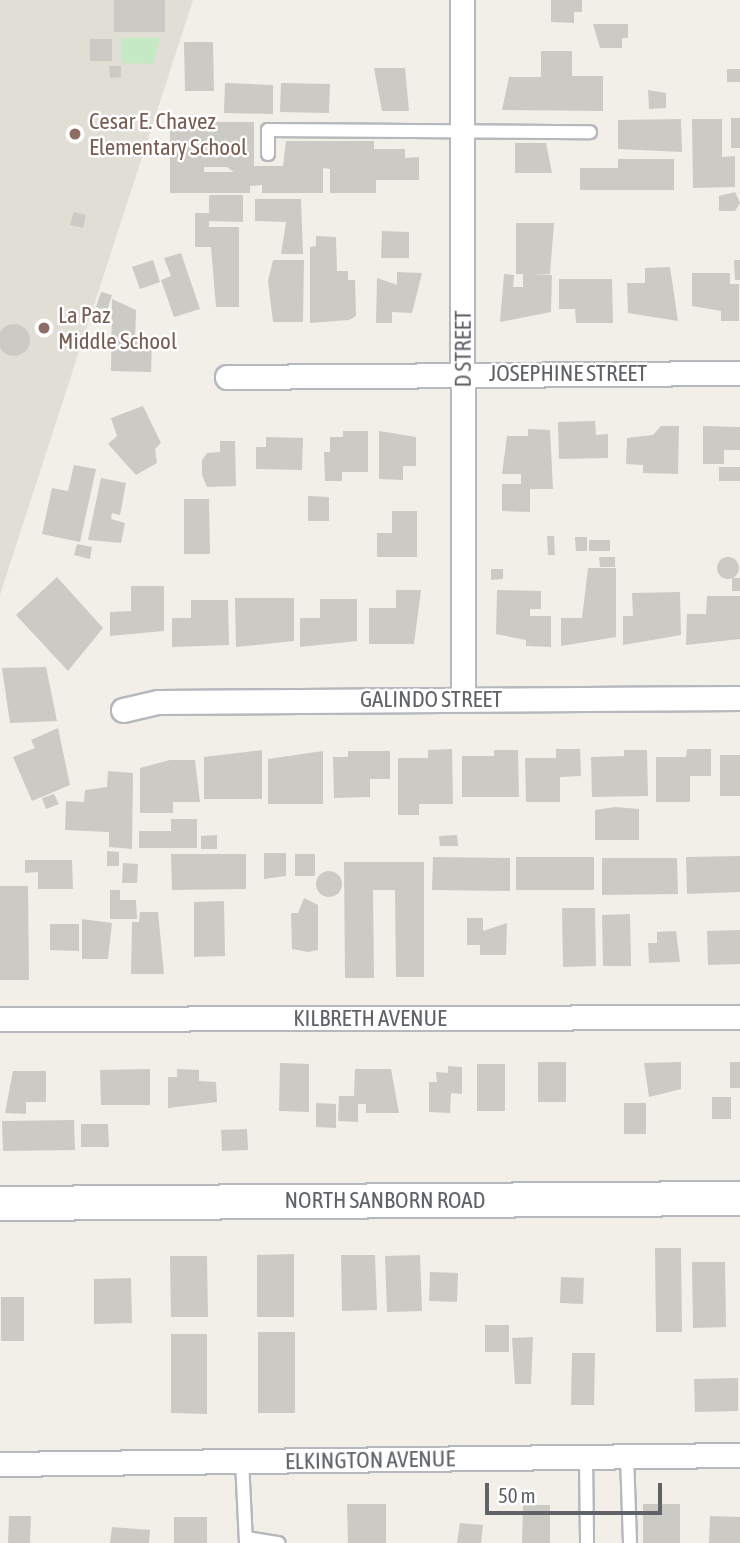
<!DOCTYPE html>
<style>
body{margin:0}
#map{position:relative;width:740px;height:1543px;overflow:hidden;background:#f1efe8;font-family:"Asap Condensed",sans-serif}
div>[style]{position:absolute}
.education>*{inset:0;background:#e1ded6}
.green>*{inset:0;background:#c5e8c5}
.building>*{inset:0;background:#cccac5}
.round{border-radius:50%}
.roads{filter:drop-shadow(2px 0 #b5b8bc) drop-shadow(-2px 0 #b5b8bc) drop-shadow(0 2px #b5b8bc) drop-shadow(0 -2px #b5b8bc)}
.lane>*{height:12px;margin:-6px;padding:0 6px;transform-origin:6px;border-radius:6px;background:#fff}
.street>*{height:23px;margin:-11.5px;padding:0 11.5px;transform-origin:11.5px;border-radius:11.5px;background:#fff}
.secondary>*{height:33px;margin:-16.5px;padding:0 16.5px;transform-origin:16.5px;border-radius:16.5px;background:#fff}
.dots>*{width:19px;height:19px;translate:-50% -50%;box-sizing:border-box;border:4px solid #fff;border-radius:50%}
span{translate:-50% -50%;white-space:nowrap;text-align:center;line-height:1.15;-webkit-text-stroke:5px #fff;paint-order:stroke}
.education-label{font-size:23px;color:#785e54}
.left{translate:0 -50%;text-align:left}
.street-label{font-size:23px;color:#5f6368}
.scale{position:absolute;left:485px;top:1483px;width:177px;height:32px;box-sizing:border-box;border:4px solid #5f6368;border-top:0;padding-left:9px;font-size:21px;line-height:24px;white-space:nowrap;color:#5f6368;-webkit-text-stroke:5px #fff;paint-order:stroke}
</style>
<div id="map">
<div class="education">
<i style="clip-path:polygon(0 0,193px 0,0 595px)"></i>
</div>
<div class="green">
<i style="clip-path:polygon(122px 38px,160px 38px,153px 64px,122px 63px)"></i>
</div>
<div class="building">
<i style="clip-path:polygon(114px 0,165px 0,165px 32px,114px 32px)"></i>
<i style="clip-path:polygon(551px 0,582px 0,582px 12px,574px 12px,574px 23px,551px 22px)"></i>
<i style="clip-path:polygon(593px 24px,628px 24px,628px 38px,622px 38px,622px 48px,600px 48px)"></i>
<i style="clip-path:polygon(90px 39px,112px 39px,112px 61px,90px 61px)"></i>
<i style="clip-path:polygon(184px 42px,213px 42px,214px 91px,185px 91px)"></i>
<i style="clip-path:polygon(541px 51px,572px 51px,572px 76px,603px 76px,603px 111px,502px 110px,509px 77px,541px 77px)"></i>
<i style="clip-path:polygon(109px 66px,121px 66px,121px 77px,110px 78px)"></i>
<i style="clip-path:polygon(374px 68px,405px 68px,409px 111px,382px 111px)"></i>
<i style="clip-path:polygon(727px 69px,740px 69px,740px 82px,727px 82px)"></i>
<i style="clip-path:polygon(225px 83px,273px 85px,273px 114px,224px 113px)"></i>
<i style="clip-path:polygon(281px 83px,330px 84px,329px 113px,280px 112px)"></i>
<i style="clip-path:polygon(648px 90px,666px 93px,666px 108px,649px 109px)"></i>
<i style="clip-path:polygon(731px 118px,740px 118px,740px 148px,731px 148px)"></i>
<i style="clip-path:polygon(681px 119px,682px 152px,618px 149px,618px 120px)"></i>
<i style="clip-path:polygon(692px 119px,722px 119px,722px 157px,735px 156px,735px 187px,693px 188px)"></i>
<i style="clip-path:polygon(evenodd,203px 122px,254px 122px,254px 166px,283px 166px,286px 141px,374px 141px,374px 149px,405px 149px,405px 158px,419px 157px,419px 180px,376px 180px,376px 193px,330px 193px,330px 169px,323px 168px,323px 193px,262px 193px,262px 185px,250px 186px,250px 193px,170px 193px,170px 123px,203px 122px,204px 167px,227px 167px,234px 172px,204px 172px,204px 167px)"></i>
<i style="clip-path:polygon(515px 143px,546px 143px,552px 173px,515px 173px)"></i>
<i style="clip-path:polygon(618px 159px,674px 159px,674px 190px,580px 190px,580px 168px,618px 168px)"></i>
<i style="clip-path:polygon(735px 192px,740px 203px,735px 211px,719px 211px,719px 196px)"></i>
<i style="clip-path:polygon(209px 195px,243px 195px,243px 222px,209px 221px,209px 227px,239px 227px,239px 307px,216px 307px,211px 247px,195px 247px,195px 213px,209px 213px)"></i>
<i style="clip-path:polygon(255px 199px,301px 199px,303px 254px,281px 254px,286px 222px,255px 221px)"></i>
<i style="clip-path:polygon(74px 212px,86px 215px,83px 228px,70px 225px)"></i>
<i style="clip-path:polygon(516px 223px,554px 223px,550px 274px,530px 274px,552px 275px,551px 312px,500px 322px,504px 274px,514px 275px,513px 287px,523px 287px,523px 274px,516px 274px)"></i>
<i style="clip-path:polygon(382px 231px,409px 232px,409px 258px,381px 258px)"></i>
<i style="clip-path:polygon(316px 236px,336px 237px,337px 271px,348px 271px,348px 280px,355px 280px,356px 316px,349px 320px,310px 323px,310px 247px,316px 246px)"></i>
<i style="clip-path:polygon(181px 253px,200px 309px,174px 317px,161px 280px,171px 276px,164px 258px)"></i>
<i style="clip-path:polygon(153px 260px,160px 282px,140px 289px,132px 267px)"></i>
<i style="clip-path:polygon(273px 260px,304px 260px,303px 322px,273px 322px,268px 281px)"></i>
<i style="clip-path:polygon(734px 260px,740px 260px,740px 280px,735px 280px)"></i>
<i style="clip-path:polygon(670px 267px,678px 321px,628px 313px,627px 283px,645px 283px,645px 268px)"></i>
<i style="clip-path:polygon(397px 272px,422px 273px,412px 313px,392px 312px,392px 323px,376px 323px,377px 278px,397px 285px)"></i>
<i style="clip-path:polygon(692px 273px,730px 273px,730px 284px,739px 284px,739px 321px,721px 321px,721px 311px,692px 306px)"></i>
<i style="clip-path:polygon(559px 279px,612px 279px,613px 323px,576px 323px,575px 309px,559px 309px)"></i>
<i style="clip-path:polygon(101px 292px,112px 295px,107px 311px,96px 307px)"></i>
<i style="clip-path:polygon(112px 299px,136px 310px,135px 341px,152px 341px,151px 372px,111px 371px)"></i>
<i class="round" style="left:-2px;top:324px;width:32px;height:32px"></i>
<i style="clip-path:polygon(143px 406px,161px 443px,155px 449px,157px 463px,136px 475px,108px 444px,117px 436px,111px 418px)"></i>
<i style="clip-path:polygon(595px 421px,596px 435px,608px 434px,608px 458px,559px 459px,558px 422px)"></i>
<i style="clip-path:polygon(661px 426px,679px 426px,678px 474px,643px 473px,643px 465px,626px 464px,627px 438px,653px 435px)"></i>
<i style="clip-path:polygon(703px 426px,740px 427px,740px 450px,724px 450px,724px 464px,703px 464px)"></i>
<i style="clip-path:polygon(528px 429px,550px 430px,553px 489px,530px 489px,530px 512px,502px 511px,502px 484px,521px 484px,521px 474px,502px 474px,507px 436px,528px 436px)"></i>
<i style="clip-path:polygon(343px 431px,368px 431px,368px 472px,342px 472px,342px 481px,325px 481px,324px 452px,330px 452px,330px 437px,343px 437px)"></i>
<i style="clip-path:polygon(379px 431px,416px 437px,416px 466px,403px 466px,403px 480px,379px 479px)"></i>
<i style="clip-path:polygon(266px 437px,303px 438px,302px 470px,256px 469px,256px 447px,266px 447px)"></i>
<i style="clip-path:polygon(220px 441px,235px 441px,236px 486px,207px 487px,202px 475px,202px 460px,207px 453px,220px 452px)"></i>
<i style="clip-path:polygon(74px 465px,96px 469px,80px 542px,42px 534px,52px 488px,68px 491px)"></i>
<i style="clip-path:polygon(719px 467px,740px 467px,740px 481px,719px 481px)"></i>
<i style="clip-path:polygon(101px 478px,126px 483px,120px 515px,112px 513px,111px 519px,125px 523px,121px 543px,88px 540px)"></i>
<i style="clip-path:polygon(308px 496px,329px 497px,329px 521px,308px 521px)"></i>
<i style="clip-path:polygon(184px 499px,209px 499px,210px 554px,184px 554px)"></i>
<i style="clip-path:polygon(392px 511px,417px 511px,417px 557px,377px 557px,377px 533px,392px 533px)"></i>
<i style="clip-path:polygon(547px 536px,554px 536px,555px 555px,548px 555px)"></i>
<i style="clip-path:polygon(575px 537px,587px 537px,587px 551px,576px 551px)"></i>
<i style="clip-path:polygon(589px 540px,610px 540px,610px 551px,589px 551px)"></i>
<i style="clip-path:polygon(77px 544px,92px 547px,90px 559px,74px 555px)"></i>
<i class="round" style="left:717px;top:557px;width:22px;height:22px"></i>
<i style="clip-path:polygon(599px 557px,615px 557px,615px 567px,600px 567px)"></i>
<i style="clip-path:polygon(588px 568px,616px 568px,616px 637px,561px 646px,561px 618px,582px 618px)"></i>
<i style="clip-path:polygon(491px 569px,503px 569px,503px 579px,491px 580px)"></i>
<i style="clip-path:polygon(57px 577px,103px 628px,68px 671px,16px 615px)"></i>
<i style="clip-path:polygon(732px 578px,740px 578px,740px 591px,732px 591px)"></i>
<i style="clip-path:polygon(131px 586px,164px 586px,164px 631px,110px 636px,110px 612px,131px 611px)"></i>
<i style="clip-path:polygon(396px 590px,421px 590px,414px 644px,369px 644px,369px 608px,396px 608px)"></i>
<i style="clip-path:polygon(497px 590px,541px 591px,541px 609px,530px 609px,530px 616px,551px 616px,551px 647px,526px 646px,526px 640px,496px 634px)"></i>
<i style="clip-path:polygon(680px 592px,681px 635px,623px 645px,623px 616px,633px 616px,632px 593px)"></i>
<i style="clip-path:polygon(707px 596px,740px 596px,740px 639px,686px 645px,687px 614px,706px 614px)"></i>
<i style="clip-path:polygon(235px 598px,294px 598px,294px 641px,236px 647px)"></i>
<i style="clip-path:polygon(320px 599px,357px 599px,357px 641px,300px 647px,300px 618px,320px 618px)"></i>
<i style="clip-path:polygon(191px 600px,228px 600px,229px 645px,172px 647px,172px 618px,191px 618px)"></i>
<i style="clip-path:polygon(46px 667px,57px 721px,10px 723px,2px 668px)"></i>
<i style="clip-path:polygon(58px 728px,70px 785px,32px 801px,13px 757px,35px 748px,31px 740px)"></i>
<i style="clip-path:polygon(452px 749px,453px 804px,419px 804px,419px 815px,398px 815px,398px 758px,428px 758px,428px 750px)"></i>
<i style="clip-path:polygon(556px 749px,580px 749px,581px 776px,560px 777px,560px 802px,526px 802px,525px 758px,556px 758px)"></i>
<i style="clip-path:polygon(687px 749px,711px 749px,711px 776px,690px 776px,690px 802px,656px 802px,656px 757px,686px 757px)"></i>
<i style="clip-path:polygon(262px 750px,262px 799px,204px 799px,204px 757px)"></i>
<i style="clip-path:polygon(494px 750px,518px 750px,519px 797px,462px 797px,462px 756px,494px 756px)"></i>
<i style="clip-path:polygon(624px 750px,647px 750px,648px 796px,592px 797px,591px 757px,624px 756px)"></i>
<i style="clip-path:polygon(323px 751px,323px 804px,268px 804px,268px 759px)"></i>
<i style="clip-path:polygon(348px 751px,390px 751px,390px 779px,370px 779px,370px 797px,334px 798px,333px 757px,348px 757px)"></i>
<i style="clip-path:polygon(720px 755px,740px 755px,740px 796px,720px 796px)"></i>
<i style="clip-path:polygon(170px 760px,195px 760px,200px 802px,173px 802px,173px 813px,140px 813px,140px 768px)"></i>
<i style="clip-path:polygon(108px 771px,133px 773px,132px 849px,109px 847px,109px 832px,65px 830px,66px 801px,84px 802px,85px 790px,107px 787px)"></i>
<i style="clip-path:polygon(54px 794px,59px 804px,46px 809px,42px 798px)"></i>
<i style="clip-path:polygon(615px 807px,639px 809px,639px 840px,595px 840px,595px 810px)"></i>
<i style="clip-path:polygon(171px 819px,197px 819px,197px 848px,139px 848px,139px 831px,171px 831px)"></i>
<i style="clip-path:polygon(217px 835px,217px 849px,201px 849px,201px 836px)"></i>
<i style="clip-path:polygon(457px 835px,458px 846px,440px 846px,439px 836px)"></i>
<i style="clip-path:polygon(107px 851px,119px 852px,119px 866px,107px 866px)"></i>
<i style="clip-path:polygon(264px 853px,286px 853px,286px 876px,264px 879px)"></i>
<i style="clip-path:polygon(171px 854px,246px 854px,246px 889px,172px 890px)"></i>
<i style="clip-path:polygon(295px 854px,315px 854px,315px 876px,295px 876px)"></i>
<i style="clip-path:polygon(740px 856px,740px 892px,687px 894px,686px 857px)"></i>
<i style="clip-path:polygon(433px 857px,510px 858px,510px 891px,432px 890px)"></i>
<i style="clip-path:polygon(516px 857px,594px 857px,594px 890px,516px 890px)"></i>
<i style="clip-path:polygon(602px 858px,677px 858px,678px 894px,602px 895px)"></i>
<i style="clip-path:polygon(25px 860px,72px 860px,73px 889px,38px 889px,38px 872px,25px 873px)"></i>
<i style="clip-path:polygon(344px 862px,424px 862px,424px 977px,396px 977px,395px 890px,373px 890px,374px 978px,345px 978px)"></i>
<i style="clip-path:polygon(123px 863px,138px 864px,137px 883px,122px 883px)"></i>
<i class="round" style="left:316px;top:871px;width:26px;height:26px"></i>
<i style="clip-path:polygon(0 886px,28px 886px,29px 980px,0 980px)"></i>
<i style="clip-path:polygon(110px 890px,120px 890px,120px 900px,136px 900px,137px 919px,110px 919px)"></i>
<i style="clip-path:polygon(304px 898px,318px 905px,318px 950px,308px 952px,292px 949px,291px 913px,298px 913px)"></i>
<i style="clip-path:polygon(224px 901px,225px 956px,194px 957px,194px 902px)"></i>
<i style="clip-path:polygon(562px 908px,595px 908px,596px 966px,563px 967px)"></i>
<i style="clip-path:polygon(140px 912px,158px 912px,164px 974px,131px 974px,132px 922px,139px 922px)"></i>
<i style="clip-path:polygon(630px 914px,631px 966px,603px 966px,602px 915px)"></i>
<i style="clip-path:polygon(467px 918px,483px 918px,483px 931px,507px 923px,506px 955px,480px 955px,480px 945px,467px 945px)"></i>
<i style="clip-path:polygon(82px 919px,112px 923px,108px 959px,82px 959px)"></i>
<i style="clip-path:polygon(50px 924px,79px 924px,79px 951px,50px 950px)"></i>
<i style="clip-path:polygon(740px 930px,740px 964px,708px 965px,707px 931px)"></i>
<i style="clip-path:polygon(676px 931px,680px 962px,649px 963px,648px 943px,657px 943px,657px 932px)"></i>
<i style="clip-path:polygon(538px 1062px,566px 1062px,566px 1102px,538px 1102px)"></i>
<i style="clip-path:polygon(681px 1062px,681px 1089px,649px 1097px,644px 1063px)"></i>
<i style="clip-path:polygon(730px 1062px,740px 1062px,740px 1088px,730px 1088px)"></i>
<i style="clip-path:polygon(280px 1063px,309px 1064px,309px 1112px,279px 1111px)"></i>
<i style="clip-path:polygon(477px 1064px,505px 1064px,505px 1111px,477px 1111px)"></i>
<i style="clip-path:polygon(448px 1066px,462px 1067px,462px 1094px,451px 1093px,450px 1113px,429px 1112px,429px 1082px,437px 1082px,436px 1072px,448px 1073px)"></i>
<i style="clip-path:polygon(150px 1069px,150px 1105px,101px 1105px,100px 1070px)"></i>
<i style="clip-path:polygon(177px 1069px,199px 1070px,199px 1081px,216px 1082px,217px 1102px,168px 1108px,168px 1077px,177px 1077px)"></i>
<i style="clip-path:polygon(355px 1069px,391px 1069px,399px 1113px,366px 1113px,366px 1104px,358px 1104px,358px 1122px,338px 1121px,339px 1096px,354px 1096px)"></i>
<i style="clip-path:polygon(13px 1071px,46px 1071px,46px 1102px,26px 1102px,26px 1114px,5px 1113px)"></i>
<i style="clip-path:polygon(712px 1097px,731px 1097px,731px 1119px,712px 1119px)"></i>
<i style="clip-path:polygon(316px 1103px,336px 1104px,336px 1128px,316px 1127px)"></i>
<i style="clip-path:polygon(624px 1103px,646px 1103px,646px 1134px,624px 1134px)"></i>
<i style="clip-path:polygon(74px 1120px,75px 1150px,3px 1151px,2px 1121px)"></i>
<i style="clip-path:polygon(81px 1124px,108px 1124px,109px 1147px,81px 1147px)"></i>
<i style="clip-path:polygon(247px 1129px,248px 1150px,222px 1151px,221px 1130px)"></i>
<i style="clip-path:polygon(655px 1248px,681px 1248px,682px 1332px,656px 1332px)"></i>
<i style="clip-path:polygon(294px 1254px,294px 1317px,257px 1317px,257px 1255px)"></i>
<i style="clip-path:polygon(341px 1255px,375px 1255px,377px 1310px,342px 1311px)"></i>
<i style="clip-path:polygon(420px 1255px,422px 1311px,387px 1312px,385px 1256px)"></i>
<i style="clip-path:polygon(170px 1256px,207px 1256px,208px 1317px,171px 1317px)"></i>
<i style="clip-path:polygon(692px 1262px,725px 1262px,726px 1327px,693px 1328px)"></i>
<i style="clip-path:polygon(430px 1272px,458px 1273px,457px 1302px,429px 1301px)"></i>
<i style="clip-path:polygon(561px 1277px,584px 1278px,583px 1304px,560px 1303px)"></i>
<i style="clip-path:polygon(131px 1278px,132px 1323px,94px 1324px,94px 1279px)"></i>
<i style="clip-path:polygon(1px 1297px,24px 1297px,24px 1341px,1px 1341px)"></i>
<i style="clip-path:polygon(485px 1325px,509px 1325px,509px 1352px,485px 1352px)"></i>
<i style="clip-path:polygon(258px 1332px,295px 1332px,295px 1413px,258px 1413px)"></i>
<i style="clip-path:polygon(171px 1334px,207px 1334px,207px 1414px,171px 1413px)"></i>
<i style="clip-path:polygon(533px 1337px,531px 1384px,515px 1384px,512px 1338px)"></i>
<i style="clip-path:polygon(572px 1353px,595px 1353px,594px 1405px,571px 1405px)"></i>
<i style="clip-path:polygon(738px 1378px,738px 1411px,695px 1412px,694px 1379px)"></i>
<i style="clip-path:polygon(347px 1504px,386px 1504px,386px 1543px,348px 1543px)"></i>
<i style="clip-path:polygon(643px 1504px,680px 1504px,680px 1543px,643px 1543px)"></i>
<i style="clip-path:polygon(523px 1505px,550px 1505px,550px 1543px,522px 1543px)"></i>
<i style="clip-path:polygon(9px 1516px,31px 1516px,30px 1543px,8px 1543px)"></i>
<i style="clip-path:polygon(710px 1516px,740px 1517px,740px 1543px,709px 1543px)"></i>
<i style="clip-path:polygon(174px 1517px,207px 1517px,207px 1543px,174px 1543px)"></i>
<i style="clip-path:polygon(460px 1523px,483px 1525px,481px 1543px,457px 1543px)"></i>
<i style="clip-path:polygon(112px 1527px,150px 1530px,149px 1543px,110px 1543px)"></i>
</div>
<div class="roads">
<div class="lane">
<i style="left:268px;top:154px;width:24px;rotate:-90deg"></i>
<i style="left:268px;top:130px;width:322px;rotate:0.4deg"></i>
<i style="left:627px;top:1456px;width:87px;rotate:88deg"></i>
<i style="left:586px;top:1457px;width:86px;rotate:89.3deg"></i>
<i style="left:242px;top:1461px;width:82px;rotate:87.2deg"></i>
<i style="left:246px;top:1538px;width:33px;rotate:9deg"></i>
</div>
<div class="street">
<i style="left:462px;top:0;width:699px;rotate:89.92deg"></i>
<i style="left:227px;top:377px;width:513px;rotate:-0.45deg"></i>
<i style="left:123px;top:710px;width:36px;rotate:-13deg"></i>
<i style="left:158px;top:702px;width:582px;rotate:-0.39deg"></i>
<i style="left:0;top:1019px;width:740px;rotate:-0.15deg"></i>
<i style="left:0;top:1464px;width:740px;rotate:-0.7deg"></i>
</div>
<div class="secondary">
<i style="left:0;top:1203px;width:740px;rotate:-0.39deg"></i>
</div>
</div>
<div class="dots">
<i style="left:75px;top:134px;background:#8d6e63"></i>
<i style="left:44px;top:328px;background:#8d6e63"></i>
</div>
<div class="education-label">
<span class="left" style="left:89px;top:134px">Cesar E. Chavez<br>Elementary School</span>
<span class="left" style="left:58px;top:328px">La Paz<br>Middle School</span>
</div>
<div class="street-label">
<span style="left:463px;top:349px;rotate:-90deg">D STREET</span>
<span style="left:568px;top:373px">JOSEPHINE STREET</span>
<span style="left:431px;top:699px">GALINDO STREET</span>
<span style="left:370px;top:1018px">KILBRETH AVENUE</span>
<span style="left:385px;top:1200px">NORTH SANBORN ROAD</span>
<span style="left:370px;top:1460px;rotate:-1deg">ELKINGTON AVENUE</span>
</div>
<div class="scale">50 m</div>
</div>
